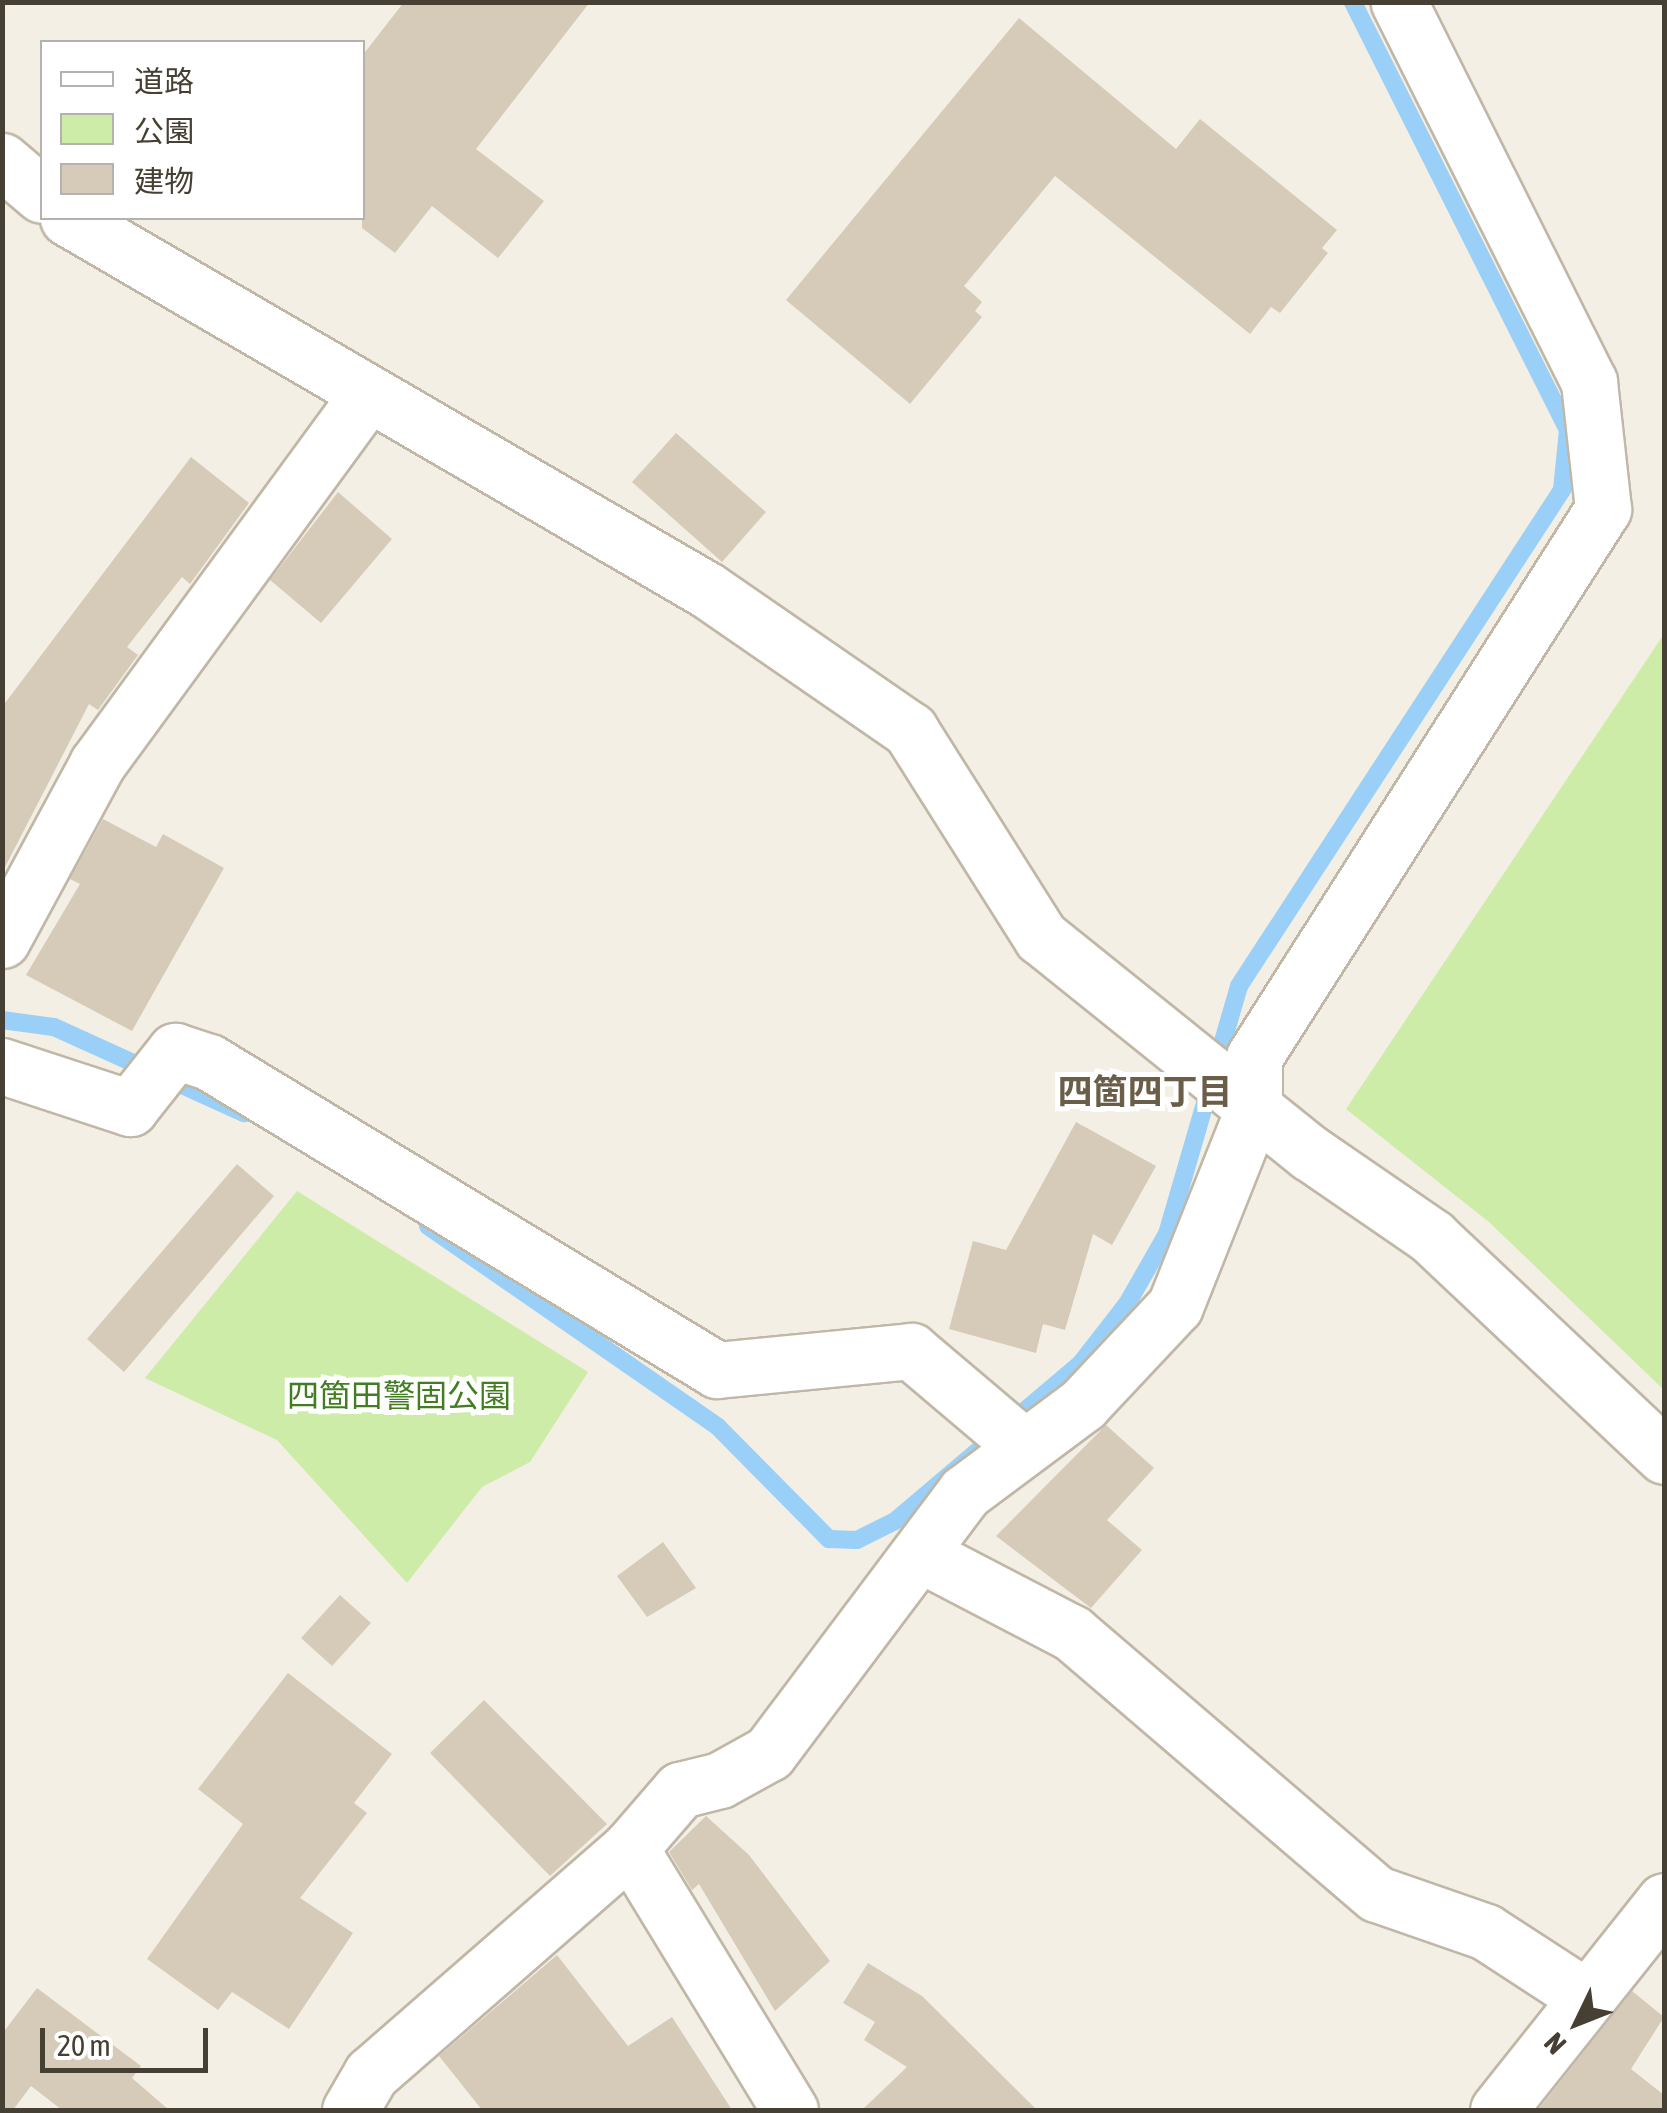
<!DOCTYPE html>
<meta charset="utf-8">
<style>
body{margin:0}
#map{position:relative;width:1667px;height:2113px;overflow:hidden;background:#f4efe4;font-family:"Asap Condensed","Noto Sans JP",sans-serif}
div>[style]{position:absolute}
.green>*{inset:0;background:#cceca8}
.stream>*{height:18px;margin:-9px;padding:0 9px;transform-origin:9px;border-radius:9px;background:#9acff7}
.building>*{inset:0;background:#d6cbb8}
.roads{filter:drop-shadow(2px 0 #c0b7a6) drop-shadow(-2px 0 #c0b7a6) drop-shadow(0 2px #c0b7a6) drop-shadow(0 -2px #c0b7a6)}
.minor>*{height:55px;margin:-27.5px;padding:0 27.5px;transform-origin:27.5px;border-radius:27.5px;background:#fff}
span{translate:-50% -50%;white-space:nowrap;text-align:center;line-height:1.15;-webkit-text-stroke:10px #fff;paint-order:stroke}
.park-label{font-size:32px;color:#427d21}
.neighbourhood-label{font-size:35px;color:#6a5e49;font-weight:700}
.frame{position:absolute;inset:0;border:5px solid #463f33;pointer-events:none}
.legend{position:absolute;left:40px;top:40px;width:325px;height:180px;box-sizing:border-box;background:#fff;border:2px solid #b5b2ad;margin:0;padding:12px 18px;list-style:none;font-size:30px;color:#463f33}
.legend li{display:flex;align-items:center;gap:20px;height:50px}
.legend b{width:50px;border:2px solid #b5b2ad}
.north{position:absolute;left:1527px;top:1973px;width:100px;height:100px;-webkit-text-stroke:8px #fff;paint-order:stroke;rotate:227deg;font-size:28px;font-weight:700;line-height:40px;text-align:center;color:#463f33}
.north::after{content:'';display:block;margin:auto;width:35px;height:45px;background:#463f33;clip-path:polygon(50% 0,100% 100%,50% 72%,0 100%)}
.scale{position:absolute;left:40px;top:2028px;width:168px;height:45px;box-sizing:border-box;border:5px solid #463f33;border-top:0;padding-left:12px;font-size:30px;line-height:35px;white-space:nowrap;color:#463f33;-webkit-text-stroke:8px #fff;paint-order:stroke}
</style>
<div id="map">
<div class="green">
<i style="clip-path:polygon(1664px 634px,1664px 1390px,1489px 1222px,1346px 1109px)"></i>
<i style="clip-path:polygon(297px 1191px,588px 1372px,530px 1462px,482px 1487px,407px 1583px,277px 1440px,145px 1378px)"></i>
</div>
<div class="stream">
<i style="left:2px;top:1020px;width:52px;rotate:7.7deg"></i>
<i style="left:54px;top:1027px;width:209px;rotate:24.4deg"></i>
<i style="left:428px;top:1226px;width:353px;rotate:34.7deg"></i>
<i style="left:718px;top:1427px;width:158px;rotate:45.3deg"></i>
<i style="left:829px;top:1539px;width:28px;rotate:2deg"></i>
<i style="left:857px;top:1540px;width:42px;rotate:-26.6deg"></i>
<i style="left:895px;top:1521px;width:244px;rotate:-40.3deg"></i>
<i style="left:1081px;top:1363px;width:75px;rotate:-52.1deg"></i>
<i style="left:1127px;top:1304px;width:81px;rotate:-60.3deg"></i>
<i style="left:1167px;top:1234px;width:258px;rotate:-73.8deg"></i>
<i style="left:1239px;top:986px;width:592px;rotate:-56.93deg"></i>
<i style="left:1562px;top:490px;width:60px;rotate:-84.3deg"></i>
<i style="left:1568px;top:430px;width:479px;rotate:-116.7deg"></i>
</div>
<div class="building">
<i style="clip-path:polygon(404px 2px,590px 2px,476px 149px,544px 201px,498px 258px,432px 206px,395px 253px,362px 228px,362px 56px)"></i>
<i style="clip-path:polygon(1019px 18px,1176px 149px,1200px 119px,1337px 230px,1322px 248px,1328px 253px,1280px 313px,1271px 307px,1250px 334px,1055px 176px,964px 286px,982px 302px,975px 311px,982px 317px,910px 404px,786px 300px)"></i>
<i style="clip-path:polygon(676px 433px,766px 512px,722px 562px,632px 482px)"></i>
<i style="clip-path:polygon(191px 457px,249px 503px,190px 584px,182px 577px,127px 647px,138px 655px,98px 710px,89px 704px,2px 873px,2px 707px)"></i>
<i style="clip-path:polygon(338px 492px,392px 539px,321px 623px,270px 580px)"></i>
<i style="clip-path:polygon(103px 819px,156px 847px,163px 834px,224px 868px,132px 1031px,26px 975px,80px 884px,70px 879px)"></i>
<i style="clip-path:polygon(1076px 1122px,1156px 1166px,1112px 1245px,1093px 1234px,1065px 1330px,1043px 1324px,1036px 1353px,949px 1329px,973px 1241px,1006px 1250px)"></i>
<i style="clip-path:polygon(237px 1164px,274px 1196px,124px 1372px,87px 1339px)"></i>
<i style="clip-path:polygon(1106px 1425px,1154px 1468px,1107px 1520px,1142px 1550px,1091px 1608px,996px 1536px)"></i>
<i style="clip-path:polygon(663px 1542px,696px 1588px,647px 1617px,617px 1576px)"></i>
<i style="clip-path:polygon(340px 1595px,371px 1623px,332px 1666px,301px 1638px)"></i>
<i style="clip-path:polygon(288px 1673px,392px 1754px,354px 1803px,367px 1813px,300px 1898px,353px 1933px,289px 2029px,232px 1992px,218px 2010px,147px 1959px,243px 1824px,198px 1789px)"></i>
<i style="clip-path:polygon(484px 1700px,607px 1824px,550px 1876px,430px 1753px)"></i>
<i style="clip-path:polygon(706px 1816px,749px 1855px,830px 1961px,775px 2011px,699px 1884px,692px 1890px,669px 1852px)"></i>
<i style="clip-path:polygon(557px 1955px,628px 2046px,672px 2017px,732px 2110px,482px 2110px,439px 2056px)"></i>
<i style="clip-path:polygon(868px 1963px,922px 1996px,1037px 2110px,862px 2110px,907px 2067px,864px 2040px,875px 2022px,843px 2003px)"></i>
<i style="clip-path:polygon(37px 1988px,141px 2066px,132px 2078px,169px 2110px,62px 2110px,31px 2086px,13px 2110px,2px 2110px,2px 2034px)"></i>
<i style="clip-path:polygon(1632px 1991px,1664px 2017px,1631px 2069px,1664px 2095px,1664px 2110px,1538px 2110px)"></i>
</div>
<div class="roads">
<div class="minor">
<i style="left:2px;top:161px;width:52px;rotate:40.4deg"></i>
<i style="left:68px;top:218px;width:739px;rotate:30.21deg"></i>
<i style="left:707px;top:590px;width:247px;rotate:34.6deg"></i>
<i style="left:910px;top:730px;width:245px;rotate:57.7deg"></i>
<i style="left:1041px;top:937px;width:345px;rotate:38.8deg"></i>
<i style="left:1310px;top:1153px;width:148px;rotate:34.5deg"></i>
<i style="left:1432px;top:1237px;width:319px;rotate:43.3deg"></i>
<i style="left:2px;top:940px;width:200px;rotate:-61.6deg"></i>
<i style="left:97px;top:764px;width:457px;rotate:-53.8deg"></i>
<i style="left:2px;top:1066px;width:135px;rotate:18.2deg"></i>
<i style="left:130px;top:1108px;width:73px;rotate:-51.7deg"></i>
<i style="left:175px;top:1051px;width:36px;rotate:18deg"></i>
<i style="left:209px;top:1062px;width:594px;rotate:31.23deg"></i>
<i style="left:717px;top:1370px;width:195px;rotate:-5.6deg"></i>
<i style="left:911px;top:1351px;width:145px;rotate:40.3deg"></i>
<i style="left:922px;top:1555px;width:169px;rotate:27.5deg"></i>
<i style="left:1072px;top:1633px;width:401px;rotate:40.6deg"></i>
<i style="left:1377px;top:1894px;width:115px;rotate:19.2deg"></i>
<i style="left:1486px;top:1932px;width:119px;rotate:33deg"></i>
<i style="left:630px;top:1848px;width:307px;rotate:58.6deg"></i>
<i style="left:350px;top:2110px;width:42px;rotate:-59.7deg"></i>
<i style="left:371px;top:2074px;width:344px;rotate:-41.1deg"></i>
<i style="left:630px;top:1848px;width:77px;rotate:-49.2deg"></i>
<i style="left:680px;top:1790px;width:41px;rotate:-14deg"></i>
<i style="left:720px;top:1780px;width:56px;rotate:-28.9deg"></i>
<i style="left:769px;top:1753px;width:326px;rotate:-53.1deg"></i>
<i style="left:965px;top:1492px;width:147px;rotate:-36.7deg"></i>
<i style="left:1083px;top:1404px;width:134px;rotate:-46.8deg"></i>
<i style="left:1175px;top:1306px;width:214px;rotate:-68.3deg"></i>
<i style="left:1254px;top:1107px;width:50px;rotate:-90deg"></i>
<i style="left:1254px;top:1057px;width:650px;rotate:-57.51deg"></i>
<i style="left:1603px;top:509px;width:128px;rotate:-96.3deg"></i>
<i style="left:1589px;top:382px;width:425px;rotate:-116.6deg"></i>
<i style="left:1498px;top:2110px;width:267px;rotate:-51.5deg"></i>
</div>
</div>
<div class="park-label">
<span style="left:399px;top:1396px">四箇田警固公園</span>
</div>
<div class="neighbourhood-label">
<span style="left:1145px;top:1091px">四箇四丁目</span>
</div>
<div class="frame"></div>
<ul class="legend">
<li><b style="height:12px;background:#fff"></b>道路</li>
<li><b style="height:28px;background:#cceca8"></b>公園</li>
<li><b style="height:28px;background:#d6cbb8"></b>建物</li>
</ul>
<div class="north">N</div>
<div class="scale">20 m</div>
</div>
